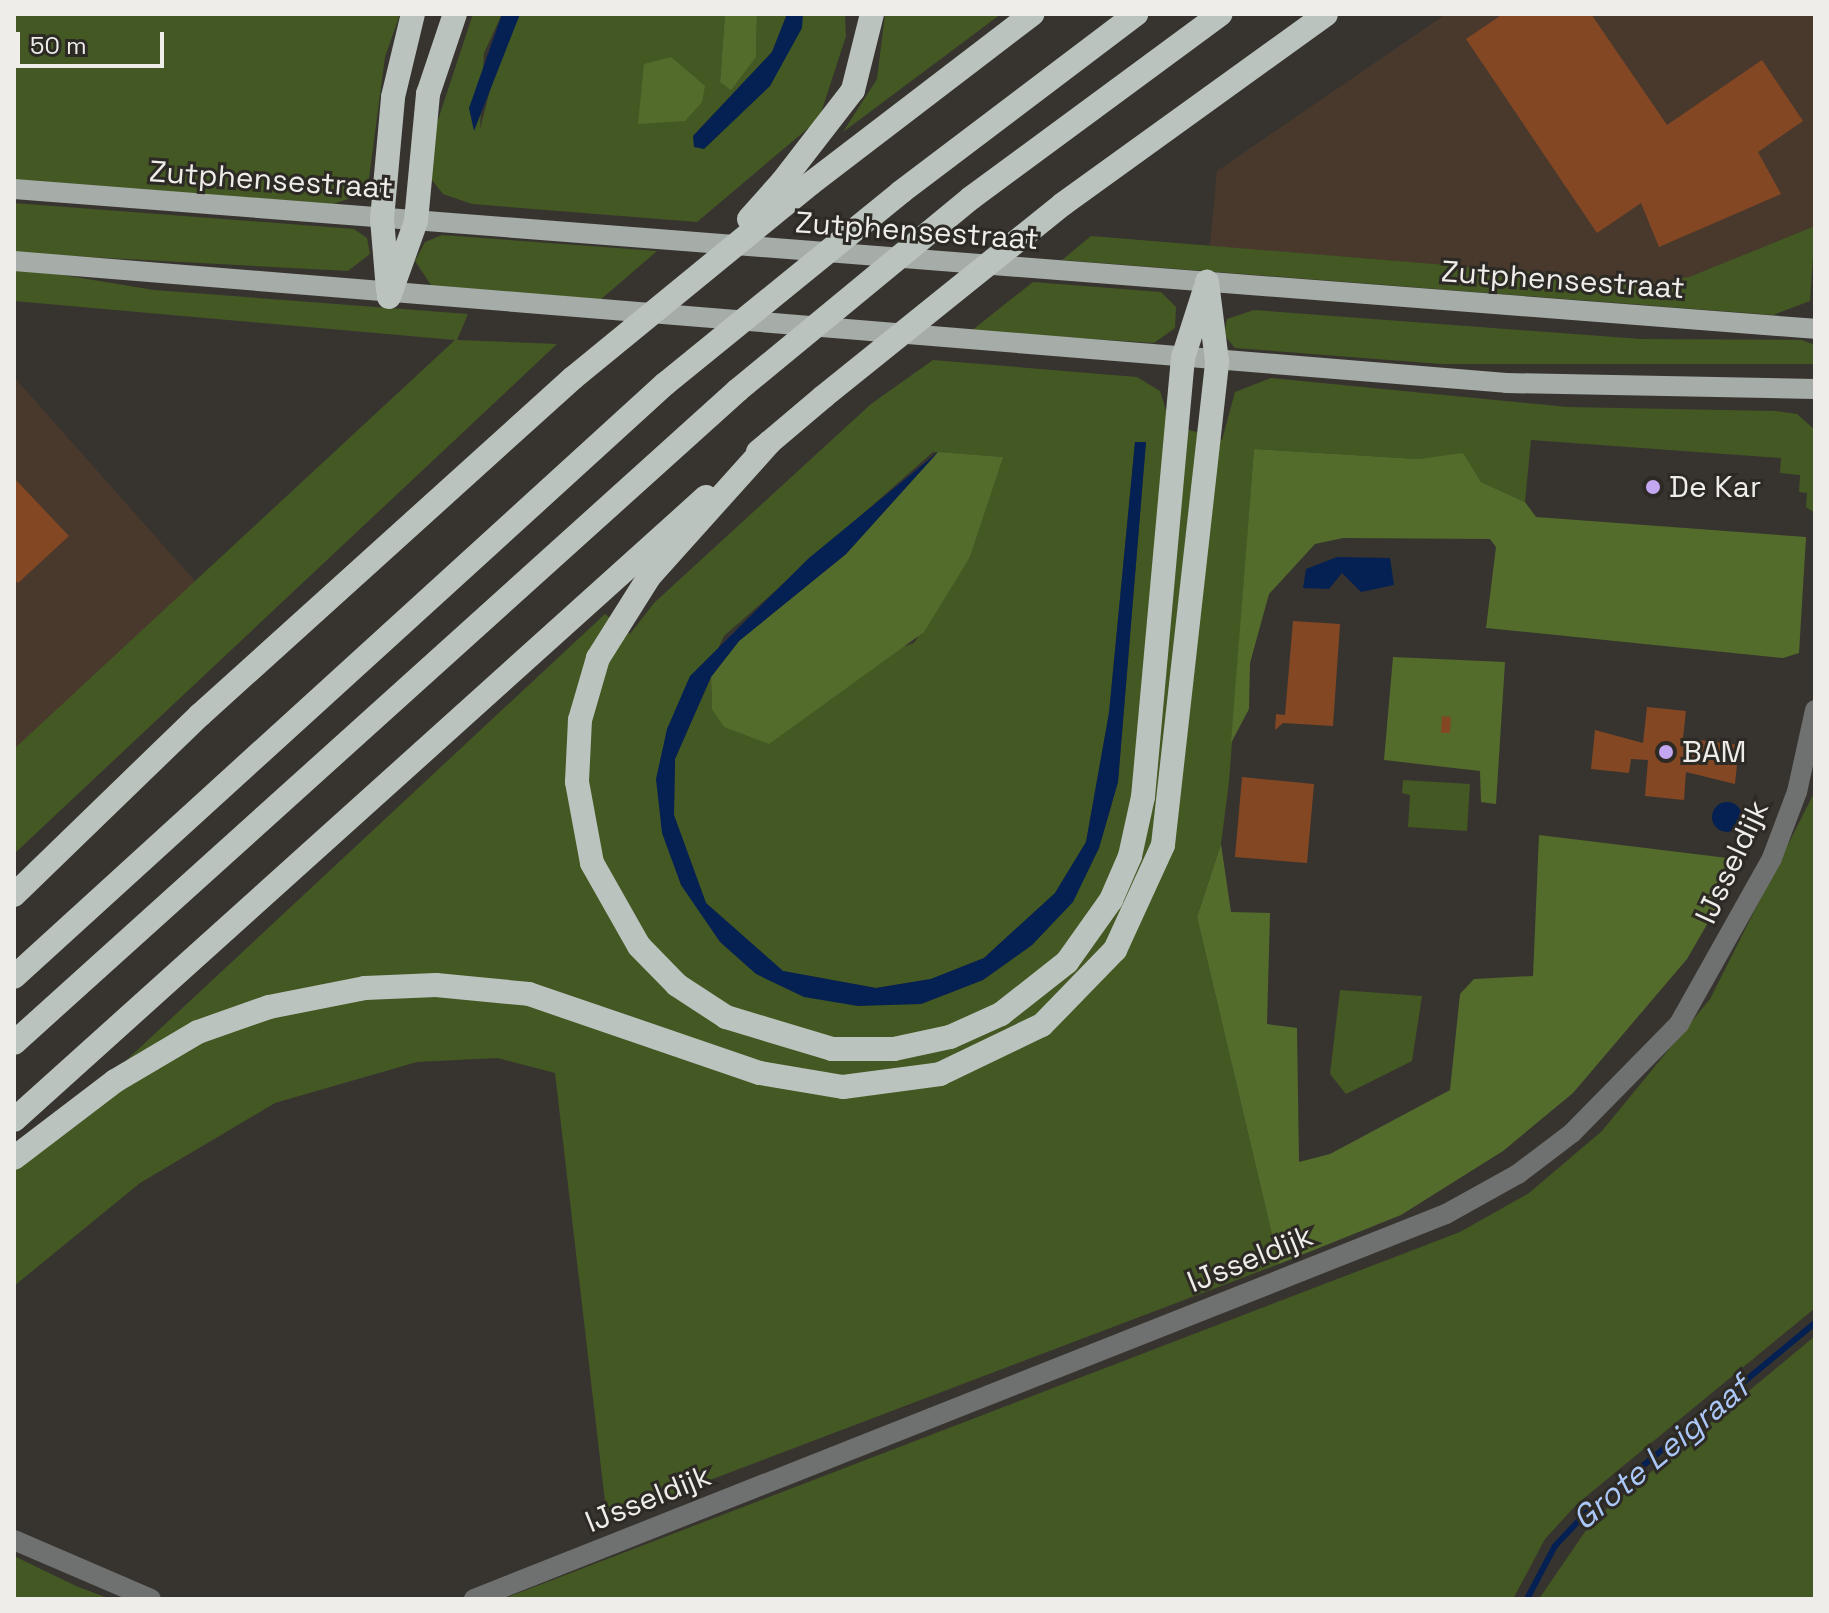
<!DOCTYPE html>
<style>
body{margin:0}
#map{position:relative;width:1829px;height:1613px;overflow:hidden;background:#37342f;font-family:"Space Grotesk",sans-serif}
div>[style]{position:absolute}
.industrial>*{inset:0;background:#49392d}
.green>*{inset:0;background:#445823}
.forest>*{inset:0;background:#546c2b}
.water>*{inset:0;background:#052052}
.round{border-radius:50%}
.stream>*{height:6px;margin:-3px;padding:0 3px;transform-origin:3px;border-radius:3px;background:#052052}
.building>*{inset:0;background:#844723}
.minor>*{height:20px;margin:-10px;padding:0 10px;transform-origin:10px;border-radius:10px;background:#6e716f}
.major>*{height:20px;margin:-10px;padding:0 10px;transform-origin:10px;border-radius:10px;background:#a6aca8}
.highway>*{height:24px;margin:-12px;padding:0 12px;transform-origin:12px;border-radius:12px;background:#bbc3be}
.highway-bridge>*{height:24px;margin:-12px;padding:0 12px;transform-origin:12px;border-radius:12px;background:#bbc3be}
.dots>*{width:22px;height:22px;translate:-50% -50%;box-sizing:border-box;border:4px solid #2d2a25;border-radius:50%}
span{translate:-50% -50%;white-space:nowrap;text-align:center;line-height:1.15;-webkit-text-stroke:6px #2d2a25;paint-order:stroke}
.street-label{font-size:30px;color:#efede9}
.poi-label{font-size:30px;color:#efede9}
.left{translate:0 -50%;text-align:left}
.water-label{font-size:32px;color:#abc7f8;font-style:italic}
.frame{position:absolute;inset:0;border:16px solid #efede9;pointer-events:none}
.scale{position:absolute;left:16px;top:32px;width:148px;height:36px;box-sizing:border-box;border:4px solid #efede9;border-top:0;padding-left:10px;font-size:24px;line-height:28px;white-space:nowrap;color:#efede9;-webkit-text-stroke:6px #2d2a25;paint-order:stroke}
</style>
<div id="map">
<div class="industrial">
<i style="clip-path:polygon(1446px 14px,1815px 14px,1815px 226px,1689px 277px,1656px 282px,1210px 246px,1217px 171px)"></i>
<i style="clip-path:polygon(14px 377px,209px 597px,14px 780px)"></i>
</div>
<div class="green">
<i style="clip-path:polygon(14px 14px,400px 14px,385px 57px,369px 178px,354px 197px,333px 204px,14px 180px)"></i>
<i style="clip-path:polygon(473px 14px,502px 14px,484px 53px,480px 129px,497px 63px,520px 14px,725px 14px,720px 82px,756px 57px,757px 14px,787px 14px,772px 52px,693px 136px,770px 86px,803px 14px,845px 14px,846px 36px,819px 119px,697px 222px,472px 204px,443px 194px,432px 180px,430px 144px)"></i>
<i style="clip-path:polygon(885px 14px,1001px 14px,843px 132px,877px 79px)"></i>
<i style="clip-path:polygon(14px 203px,354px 229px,367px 238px,370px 254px,348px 271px,14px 253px)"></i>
<i style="clip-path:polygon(1815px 226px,1810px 301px,1773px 315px,1062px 260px,1091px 236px,1656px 282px,1689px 277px)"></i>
<i style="clip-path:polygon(442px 235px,657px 251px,599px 301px,433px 288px,415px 261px,425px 242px)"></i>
<i style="clip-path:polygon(14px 267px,154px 290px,468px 314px,457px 340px,557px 344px,14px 854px,14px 749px,455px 340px,14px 301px)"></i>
<i style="clip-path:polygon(1033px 282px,1161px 292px,1176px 307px,1175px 328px,1154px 343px,971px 331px)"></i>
<i style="clip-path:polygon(1254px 310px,1641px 339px,1802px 340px,1815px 345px,1815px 364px,1441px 364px,1235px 348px,1224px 335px,1227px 319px)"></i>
<i style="clip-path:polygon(evenodd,933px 360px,1137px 377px,1160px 391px,1170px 424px,1222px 440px,1235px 392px,1271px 378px,1568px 407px,1776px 411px,1797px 414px,1815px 430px,1815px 513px,1806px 507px,1807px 493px,1799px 492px,1800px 475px,1780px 473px,1781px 458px,1531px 440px,1525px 502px,1481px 482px,1463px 454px,1418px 459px,1254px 449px,1229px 782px,1221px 844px,1197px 917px,1279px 1264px,607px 1519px,555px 1073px,497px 1058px,417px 1062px,275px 1103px,140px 1183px,14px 1286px,14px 1165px,605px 614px,630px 634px,654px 603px,871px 404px,933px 360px,1135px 442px,1146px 442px,1118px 782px,1099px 848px,1072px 902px,1032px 945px,983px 980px,921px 1004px,756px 974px,681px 885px,656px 779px,724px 636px,933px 452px,1002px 457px,970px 557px,914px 643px,712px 709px,711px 677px,675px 759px,674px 816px,706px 903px,783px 971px,876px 988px,931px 979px,984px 958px,1055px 893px,1086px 842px,1109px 713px,1135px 442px)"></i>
<i style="clip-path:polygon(1403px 780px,1470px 784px,1467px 831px,1408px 827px,1410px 795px,1402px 793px)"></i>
<i style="clip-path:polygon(1815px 791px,1815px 1308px,1577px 1504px,1545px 1539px,1513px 1599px,503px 1599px,1460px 1232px,1529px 1193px,1602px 1131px,1710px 999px)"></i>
<i style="clip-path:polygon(1340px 990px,1422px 996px,1412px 1061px,1346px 1094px,1330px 1074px)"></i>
<i style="clip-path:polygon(1815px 1336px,1815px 1599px,1539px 1599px,1593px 1520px)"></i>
<i style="clip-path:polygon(14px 1556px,76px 1586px,110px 1599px,14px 1599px)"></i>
</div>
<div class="forest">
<i style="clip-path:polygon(725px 14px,757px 14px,756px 57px,731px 90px,720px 82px)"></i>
<i style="clip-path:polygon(671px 57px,705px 86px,702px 102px,685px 121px,638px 124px,644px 64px)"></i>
<i style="clip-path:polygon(1254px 449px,1418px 459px,1463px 453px,1481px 482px,1525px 502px,1536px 517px,1806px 537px,1799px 653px,1783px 658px,1486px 628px,1496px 547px,1490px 539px,1343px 538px,1315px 544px,1269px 594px,1250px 663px,1249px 709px,1231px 743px)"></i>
<i style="clip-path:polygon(938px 452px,1003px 457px,970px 557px,924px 632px,769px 744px,724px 727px,712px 709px,711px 677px,739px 641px,846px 554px)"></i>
<i style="clip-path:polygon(1393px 657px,1505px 662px,1496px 804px,1481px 802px,1480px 771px,1384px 760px)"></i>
<i style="clip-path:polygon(1539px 835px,1744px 860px,1687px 959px,1573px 1093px,1503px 1151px,1401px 1215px,1279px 1264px,1197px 917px,1221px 844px,1231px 912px,1270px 913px,1267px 1024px,1297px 1028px,1299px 1162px,1330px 1154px,1450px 1090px,1460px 994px,1474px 979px,1533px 976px)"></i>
</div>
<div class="water">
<i style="clip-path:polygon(502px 14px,520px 14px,474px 131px,469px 108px)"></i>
<i style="clip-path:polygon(787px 14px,803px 14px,802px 28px,770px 86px,704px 149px,694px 147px,693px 136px,772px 52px)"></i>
<i style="clip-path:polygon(1135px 442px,1146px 442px,1118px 782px,1099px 848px,1073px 902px,1032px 945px,983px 980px,921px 1004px,858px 1006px,804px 997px,756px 974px,720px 942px,681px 885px,662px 833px,656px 779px,667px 729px,690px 676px,809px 558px,938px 452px,846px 554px,739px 641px,711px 677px,675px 759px,674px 815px,706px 903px,783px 971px,876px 988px,931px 979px,984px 958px,1055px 893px,1086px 842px,1109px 713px)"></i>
<i style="clip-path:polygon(1337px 557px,1390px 558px,1394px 585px,1361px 592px,1342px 573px,1329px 589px,1303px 588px,1306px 569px)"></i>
<i class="round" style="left:1712px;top:802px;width:30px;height:30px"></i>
</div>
<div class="stream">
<i style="left:1527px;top:1599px;width:60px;rotate:-62.2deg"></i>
<i style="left:1555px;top:1546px;width:45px;rotate:-46.8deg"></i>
<i style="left:1586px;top:1513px;width:298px;rotate:-39.7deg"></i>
</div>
<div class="building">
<i style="clip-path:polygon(1503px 14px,1591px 14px,1667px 125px,1762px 60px,1803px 121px,1758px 152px,1781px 194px,1659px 247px,1641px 203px,1597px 233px,1466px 39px)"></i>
<i style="clip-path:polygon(14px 478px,69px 536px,18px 583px,14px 579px)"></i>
<i style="clip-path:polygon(1293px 621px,1340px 624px,1333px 726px,1283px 723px,1275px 730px,1276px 714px,1285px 715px)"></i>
<i style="clip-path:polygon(1647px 707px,1686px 711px,1683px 738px,1739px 745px,1735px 784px,1686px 772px,1684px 800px,1645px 796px,1648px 760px,1631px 759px,1629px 773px,1591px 769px,1595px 730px,1643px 743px)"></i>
<i style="clip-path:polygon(1442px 716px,1451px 717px,1450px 733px,1441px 733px)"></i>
<i style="clip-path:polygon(1242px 777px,1314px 784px,1307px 863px,1235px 857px)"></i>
</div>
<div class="minor">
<i style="left:14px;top:1540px;width:149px;rotate:23.3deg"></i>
<i style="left:474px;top:1599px;width:1045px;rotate:-21.61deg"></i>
<i style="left:1446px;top:1214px;width:82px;rotate:-29.1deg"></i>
<i style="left:1518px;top:1174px;width:68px;rotate:-37.2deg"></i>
<i style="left:1572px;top:1133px;width:153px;rotate:-45.5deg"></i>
<i style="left:1679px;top:1024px;width:190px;rotate:-60.7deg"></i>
<i style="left:1772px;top:858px;width:71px;rotate:-69.3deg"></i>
<i style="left:1797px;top:792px;width:84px;rotate:-77.6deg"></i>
</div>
<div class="major">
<i style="left:14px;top:189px;width:1806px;rotate:4.44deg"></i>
<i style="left:14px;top:261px;width:1497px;rotate:4.67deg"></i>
<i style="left:1506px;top:383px;width:309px;rotate:1.1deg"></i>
</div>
<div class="highway">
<i style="left:782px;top:182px;width:116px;rotate:-52.3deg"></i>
<i style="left:853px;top:90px;width:78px;rotate:-76deg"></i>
<i style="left:810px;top:184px;width:280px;rotate:-37.4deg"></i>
<i style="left:901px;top:192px;width:295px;rotate:-37.1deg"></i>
<i style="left:971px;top:198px;width:310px;rotate:-36.4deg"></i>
<i style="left:1063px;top:204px;width:324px;rotate:-35.8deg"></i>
<i style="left:388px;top:290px;width:71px;rotate:-94.8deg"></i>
<i style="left:382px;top:219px;width:122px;rotate:-84.8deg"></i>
<i style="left:393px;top:97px;width:85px;rotate:-76.5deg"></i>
<i style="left:389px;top:297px;width:81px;rotate:-70.4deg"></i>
<i style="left:416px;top:221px;width:128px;rotate:-84.6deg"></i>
<i style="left:428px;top:94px;width:84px;rotate:-71.4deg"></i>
<i style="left:770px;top:442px;width:181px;rotate:131.9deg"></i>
<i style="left:649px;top:577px;width:96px;rotate:122.2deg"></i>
<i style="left:598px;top:658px;width:65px;rotate:106.2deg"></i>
<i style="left:580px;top:720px;width:62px;rotate:92.8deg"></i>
<i style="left:577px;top:782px;width:82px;rotate:79.5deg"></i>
<i style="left:592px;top:863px;width:95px;rotate:60.5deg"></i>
<i style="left:639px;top:946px;width:54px;rotate:45.7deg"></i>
<i style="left:677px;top:985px;width:59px;rotate:33.1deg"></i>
<i style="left:726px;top:1017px;width:111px;rotate:16.8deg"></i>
<i style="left:832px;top:1049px;width:62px"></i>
<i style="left:894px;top:1049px;width:57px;rotate:-12.1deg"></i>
<i style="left:950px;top:1037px;width:56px;rotate:-24.3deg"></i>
<i style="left:1001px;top:1014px;width:84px;rotate:-38.2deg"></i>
<i style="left:1067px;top:962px;width:76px;rotate:-54.6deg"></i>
<i style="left:1111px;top:900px;width:48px;rotate:-66.6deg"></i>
<i style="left:1130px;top:856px;width:60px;rotate:-77.6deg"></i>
<i style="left:1143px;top:797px;width:441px;rotate:-84.8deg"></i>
<i style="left:1183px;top:358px;width:72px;rotate:-72.3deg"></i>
<i style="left:758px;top:452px;width:85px;rotate:-40.2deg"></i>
<i style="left:14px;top:895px;width:259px;rotate:-44.1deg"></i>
<i style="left:200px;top:715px;width:503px;rotate:-42.1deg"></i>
<i style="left:14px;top:977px;width:881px;rotate:-42.33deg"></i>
<i style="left:14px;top:1043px;width:975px;rotate:-42.05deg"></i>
<i style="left:14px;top:1120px;width:931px;rotate:-42deg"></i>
<i style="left:14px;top:1158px;width:127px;rotate:-37.3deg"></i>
<i style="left:115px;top:1081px;width:96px;rotate:-30.6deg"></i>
<i style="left:198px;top:1032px;width:75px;rotate:-19.4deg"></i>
<i style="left:269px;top:1007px;width:98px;rotate:-11.2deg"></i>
<i style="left:365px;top:988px;width:71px;rotate:-2.4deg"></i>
<i style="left:436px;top:985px;width:93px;rotate:5.5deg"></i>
<i style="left:529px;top:994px;width:244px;rotate:18.9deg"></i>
<i style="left:760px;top:1073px;width:84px;rotate:9.6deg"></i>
<i style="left:843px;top:1087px;width:98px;rotate:-7.6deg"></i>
<i style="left:940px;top:1074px;width:113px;rotate:-25.7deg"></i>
<i style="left:1042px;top:1025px;width:105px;rotate:-45.8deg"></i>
<i style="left:1115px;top:950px;width:115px;rotate:-65.4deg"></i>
<i style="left:1163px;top:845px;width:487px;rotate:-83.6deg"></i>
<i style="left:1217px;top:361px;width:80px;rotate:-97.2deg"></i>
</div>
<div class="highway-bridge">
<i style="left:749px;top:219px;width:50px;rotate:-48.3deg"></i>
<i style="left:573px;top:378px;width:306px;rotate:-39.3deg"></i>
<i style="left:665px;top:384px;width:304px;rotate:-39.1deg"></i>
<i style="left:738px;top:390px;width:302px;rotate:-39.5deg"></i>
<i style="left:823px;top:397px;width:308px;rotate:-38.8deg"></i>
</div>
<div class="dots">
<i style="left:1653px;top:487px;background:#c4a7f1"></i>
<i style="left:1666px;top:752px;background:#c4a7f1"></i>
</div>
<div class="street-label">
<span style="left:271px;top:180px;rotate:4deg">Zutphensestraat</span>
<span style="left:917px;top:231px;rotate:4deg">Zutphensestraat</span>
<span style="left:1563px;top:280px;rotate:4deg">Zutphensestraat</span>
<span style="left:1732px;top:862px;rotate:-65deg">IJsseldijk</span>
<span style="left:1250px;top:1259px;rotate:-22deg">IJsseldijk</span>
<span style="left:648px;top:1499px;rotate:-22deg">IJsseldijk</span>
</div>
<div class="poi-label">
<span class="left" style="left:1669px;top:487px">De Kar</span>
<span class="left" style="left:1682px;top:752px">BAM</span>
</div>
<div class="water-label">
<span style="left:1661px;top:1453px;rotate:-40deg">Grote Leigraaf</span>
</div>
<div class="frame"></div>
<div class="scale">50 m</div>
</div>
